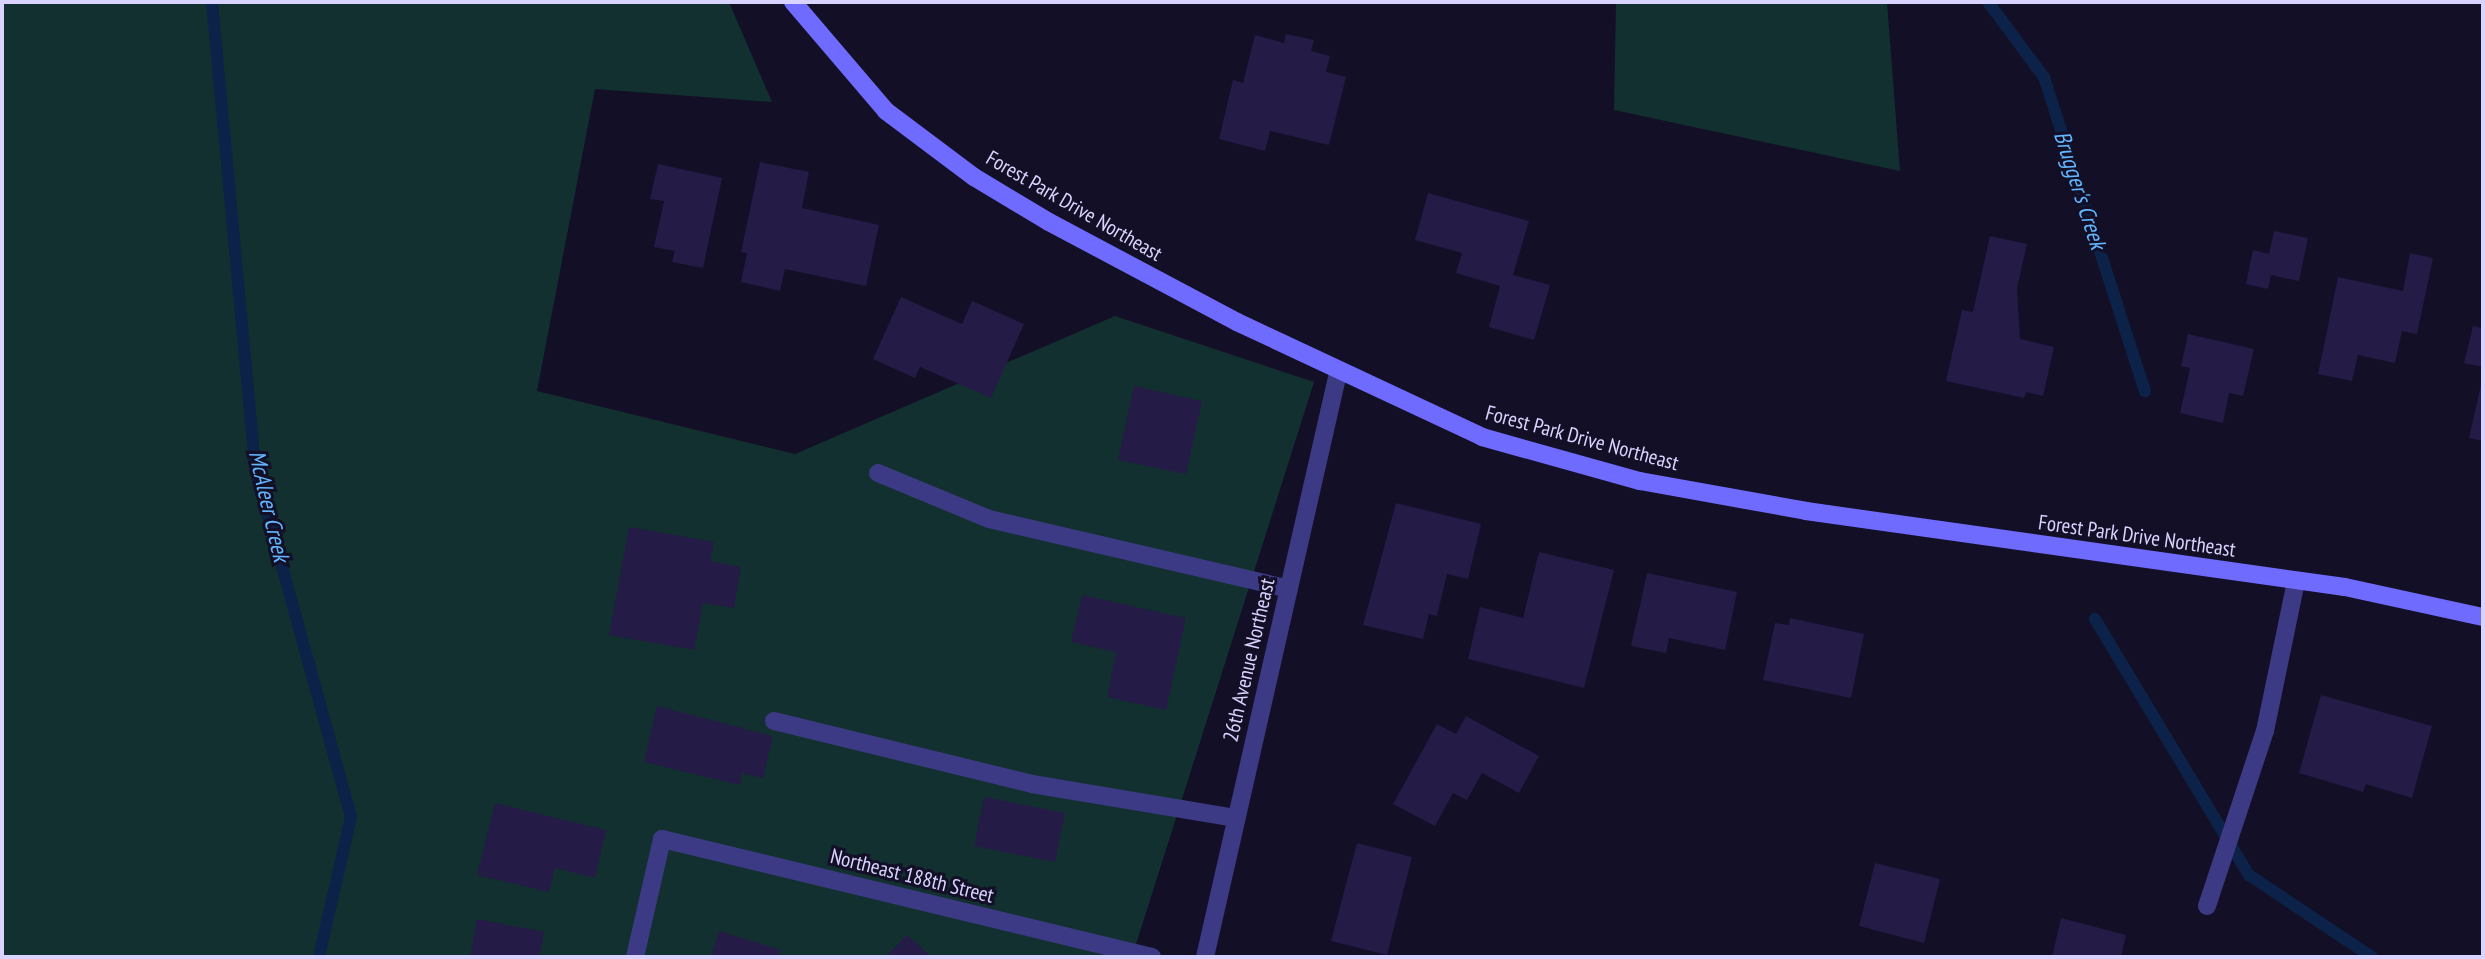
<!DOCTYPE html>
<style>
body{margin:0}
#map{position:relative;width:2485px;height:959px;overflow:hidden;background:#130f26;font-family:"PT Sans Narrow",sans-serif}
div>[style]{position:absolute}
.green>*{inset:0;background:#12302f}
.stream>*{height:12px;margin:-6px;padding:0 6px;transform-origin:6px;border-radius:6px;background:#0c2248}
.building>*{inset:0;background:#241b47}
.lane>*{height:18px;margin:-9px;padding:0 9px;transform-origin:9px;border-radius:9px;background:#3d3a85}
.street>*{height:18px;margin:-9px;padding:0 9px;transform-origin:9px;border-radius:9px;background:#3d3a85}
.secondary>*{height:18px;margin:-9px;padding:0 9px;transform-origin:9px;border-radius:9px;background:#6f6bff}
span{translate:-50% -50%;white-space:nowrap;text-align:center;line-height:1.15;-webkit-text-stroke:6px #130f26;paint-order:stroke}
.street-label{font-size:21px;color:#d9d4ff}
.water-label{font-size:23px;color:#62b6ff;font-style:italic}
.frame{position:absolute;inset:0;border:4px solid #d9d4ff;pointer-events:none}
</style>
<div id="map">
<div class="green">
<i style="clip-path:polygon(2px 2px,729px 2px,772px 102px,595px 89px,537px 391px,795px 454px,1115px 316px,1314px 382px,1132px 957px,2px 957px)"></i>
<i style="clip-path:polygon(1616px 2px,1887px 2px,1900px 171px,1614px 110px)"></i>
</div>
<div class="stream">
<i style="left:212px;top:2px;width:472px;rotate:84.7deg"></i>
<i style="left:256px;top:472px;width:358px;rotate:74.6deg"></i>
<i style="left:351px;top:817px;width:144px;rotate:102.9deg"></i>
<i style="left:1988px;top:2px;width:94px;rotate:53.3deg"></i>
<i style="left:2044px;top:77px;width:330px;rotate:72.2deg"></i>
<i style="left:2095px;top:619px;width:299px;rotate:59deg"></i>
<i style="left:2249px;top:875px;width:148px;rotate:33.7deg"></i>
</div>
<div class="building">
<i style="clip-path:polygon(1286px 34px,1314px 40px,1311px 51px,1330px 56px,1326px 72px,1346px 77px,1329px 145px,1270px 131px,1265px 151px,1219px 139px,1233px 80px,1243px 83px,1255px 35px,1284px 43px)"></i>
<i style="clip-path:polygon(760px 162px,809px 172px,802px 208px,879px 225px,866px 286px,785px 269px,780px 291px,741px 282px,747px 253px,741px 252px)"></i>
<i style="clip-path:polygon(658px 164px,722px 178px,703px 268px,672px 262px,675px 251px,654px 247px,664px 201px,650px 199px)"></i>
<i style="clip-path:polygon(1428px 193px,1529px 221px,1513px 275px,1550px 285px,1534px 340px,1489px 327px,1500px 286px,1456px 273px,1462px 253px,1415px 240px)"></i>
<i style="clip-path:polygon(2274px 231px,2308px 238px,2299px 281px,2271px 275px,2268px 289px,2246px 284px,2253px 250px,2269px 254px)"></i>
<i style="clip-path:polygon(1990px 236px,2027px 244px,2017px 288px,2020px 339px,2054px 347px,2043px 396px,2026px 392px,2024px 398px,1946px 381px,1962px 310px,1973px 312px)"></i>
<i style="clip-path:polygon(2410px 253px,2433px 258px,2417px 334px,2402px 331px,2395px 363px,2358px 355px,2352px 381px,2318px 374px,2338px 277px,2403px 291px)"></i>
<i style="clip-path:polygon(901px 297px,962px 324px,972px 301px,1024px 324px,991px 398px,920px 367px,915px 378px,873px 359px)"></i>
<i style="clip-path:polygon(2473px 326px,2483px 328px,2483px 367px,2464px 363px)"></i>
<i style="clip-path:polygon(2188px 334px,2254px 349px,2243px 396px,2229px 393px,2223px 423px,2180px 413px,2190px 368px,2181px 366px)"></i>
<i style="clip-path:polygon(2482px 380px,2483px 380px,2483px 441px,2469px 438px)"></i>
<i style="clip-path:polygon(1134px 386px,1202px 401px,1186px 474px,1118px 460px)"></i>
<i style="clip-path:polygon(1396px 503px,1481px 524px,1468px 579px,1447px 574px,1437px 616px,1429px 614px,1423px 639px,1363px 625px)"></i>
<i style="clip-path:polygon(629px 527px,714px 542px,710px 561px,741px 567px,734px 608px,703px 603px,694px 650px,609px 635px)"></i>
<i style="clip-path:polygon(1539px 552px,1614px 570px,1584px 688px,1468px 659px,1480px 607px,1523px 618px)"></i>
<i style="clip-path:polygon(1647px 573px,1737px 592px,1725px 650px,1669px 638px,1666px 653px,1631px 646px)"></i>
<i style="clip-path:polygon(1082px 595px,1186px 618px,1166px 710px,1107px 697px,1116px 652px,1071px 642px)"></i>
<i style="clip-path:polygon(1790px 618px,1864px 634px,1851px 698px,1763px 680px,1775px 623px,1789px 625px)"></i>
<i style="clip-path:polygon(2321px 695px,2432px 726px,2412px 798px,2366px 784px,2363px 792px,2299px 773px)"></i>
<i style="clip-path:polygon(657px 706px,773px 736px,763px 778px,742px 773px,740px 785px,644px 762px)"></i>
<i style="clip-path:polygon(1466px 716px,1539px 756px,1519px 793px,1482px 773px,1467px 800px,1453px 793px,1435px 826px,1393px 804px,1437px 724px,1456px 734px)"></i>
<i style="clip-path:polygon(984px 797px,1065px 813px,1055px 862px,974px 846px)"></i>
<i style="clip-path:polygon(495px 803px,606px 830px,595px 878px,555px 868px,549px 892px,477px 875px)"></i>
<i style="clip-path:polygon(1357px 843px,1412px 857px,1387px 955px,1331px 941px)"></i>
<i style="clip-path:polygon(1875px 863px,1940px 879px,1924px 943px,1859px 926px)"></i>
<i style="clip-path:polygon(2061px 918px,2126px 935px,2121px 957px,2052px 957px)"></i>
<i style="clip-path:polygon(477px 919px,544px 932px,539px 957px,470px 957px)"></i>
<i style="clip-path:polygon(719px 931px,781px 950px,778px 957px,711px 957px)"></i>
<i style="clip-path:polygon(907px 935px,932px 957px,886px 957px)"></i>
</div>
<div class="lane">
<i style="left:878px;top:473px;width:120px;rotate:22.5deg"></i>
<i style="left:989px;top:519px;width:308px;rotate:13.1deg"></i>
<i style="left:774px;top:721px;width:266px;rotate:13.7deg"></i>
<i style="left:1032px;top:784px;width:207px;rotate:9.5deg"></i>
<i style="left:2207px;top:906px;width:184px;rotate:-71.7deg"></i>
<i style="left:2265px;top:731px;width:153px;rotate:-78.3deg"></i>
</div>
<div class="street">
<i style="left:635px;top:957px;width:121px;rotate:-77.1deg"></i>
<i style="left:662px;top:839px;width:504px;rotate:13.54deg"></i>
<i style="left:1205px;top:957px;width:599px;rotate:-77.17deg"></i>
</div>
<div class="secondary">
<i style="left:793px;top:2px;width:143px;rotate:49.5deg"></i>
<i style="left:886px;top:111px;width:110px;rotate:36.9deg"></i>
<i style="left:974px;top:177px;width:87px;rotate:31deg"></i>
<i style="left:1049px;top:222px;width:213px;rotate:28deg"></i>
<i style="left:1237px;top:322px;width:271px;rotate:25.1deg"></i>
<i style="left:1482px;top:437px;width:164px;rotate:15.6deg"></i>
<i style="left:1640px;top:481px;width:169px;rotate:10.2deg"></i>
<i style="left:1806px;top:511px;width:544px;rotate:8.03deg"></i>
<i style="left:2345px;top:587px;width:141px;rotate:12.3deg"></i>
</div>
<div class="street-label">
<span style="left:1074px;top:206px;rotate:30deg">Forest Park Drive Northeast</span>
<span style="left:1582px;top:438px;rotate:15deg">Forest Park Drive Northeast</span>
<span style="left:2137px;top:536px;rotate:8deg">Forest Park Drive Northeast</span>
<span style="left:1249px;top:660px;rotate:-77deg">26th Avenue Northeast</span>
<span style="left:912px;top:876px;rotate:14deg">Northeast 188th Street</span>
</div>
<div class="water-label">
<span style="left:2080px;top:190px;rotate:72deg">Brugger's Creek</span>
<span style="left:269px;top:506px;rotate:77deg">McAleer Creek</span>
</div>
<div class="frame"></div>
</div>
